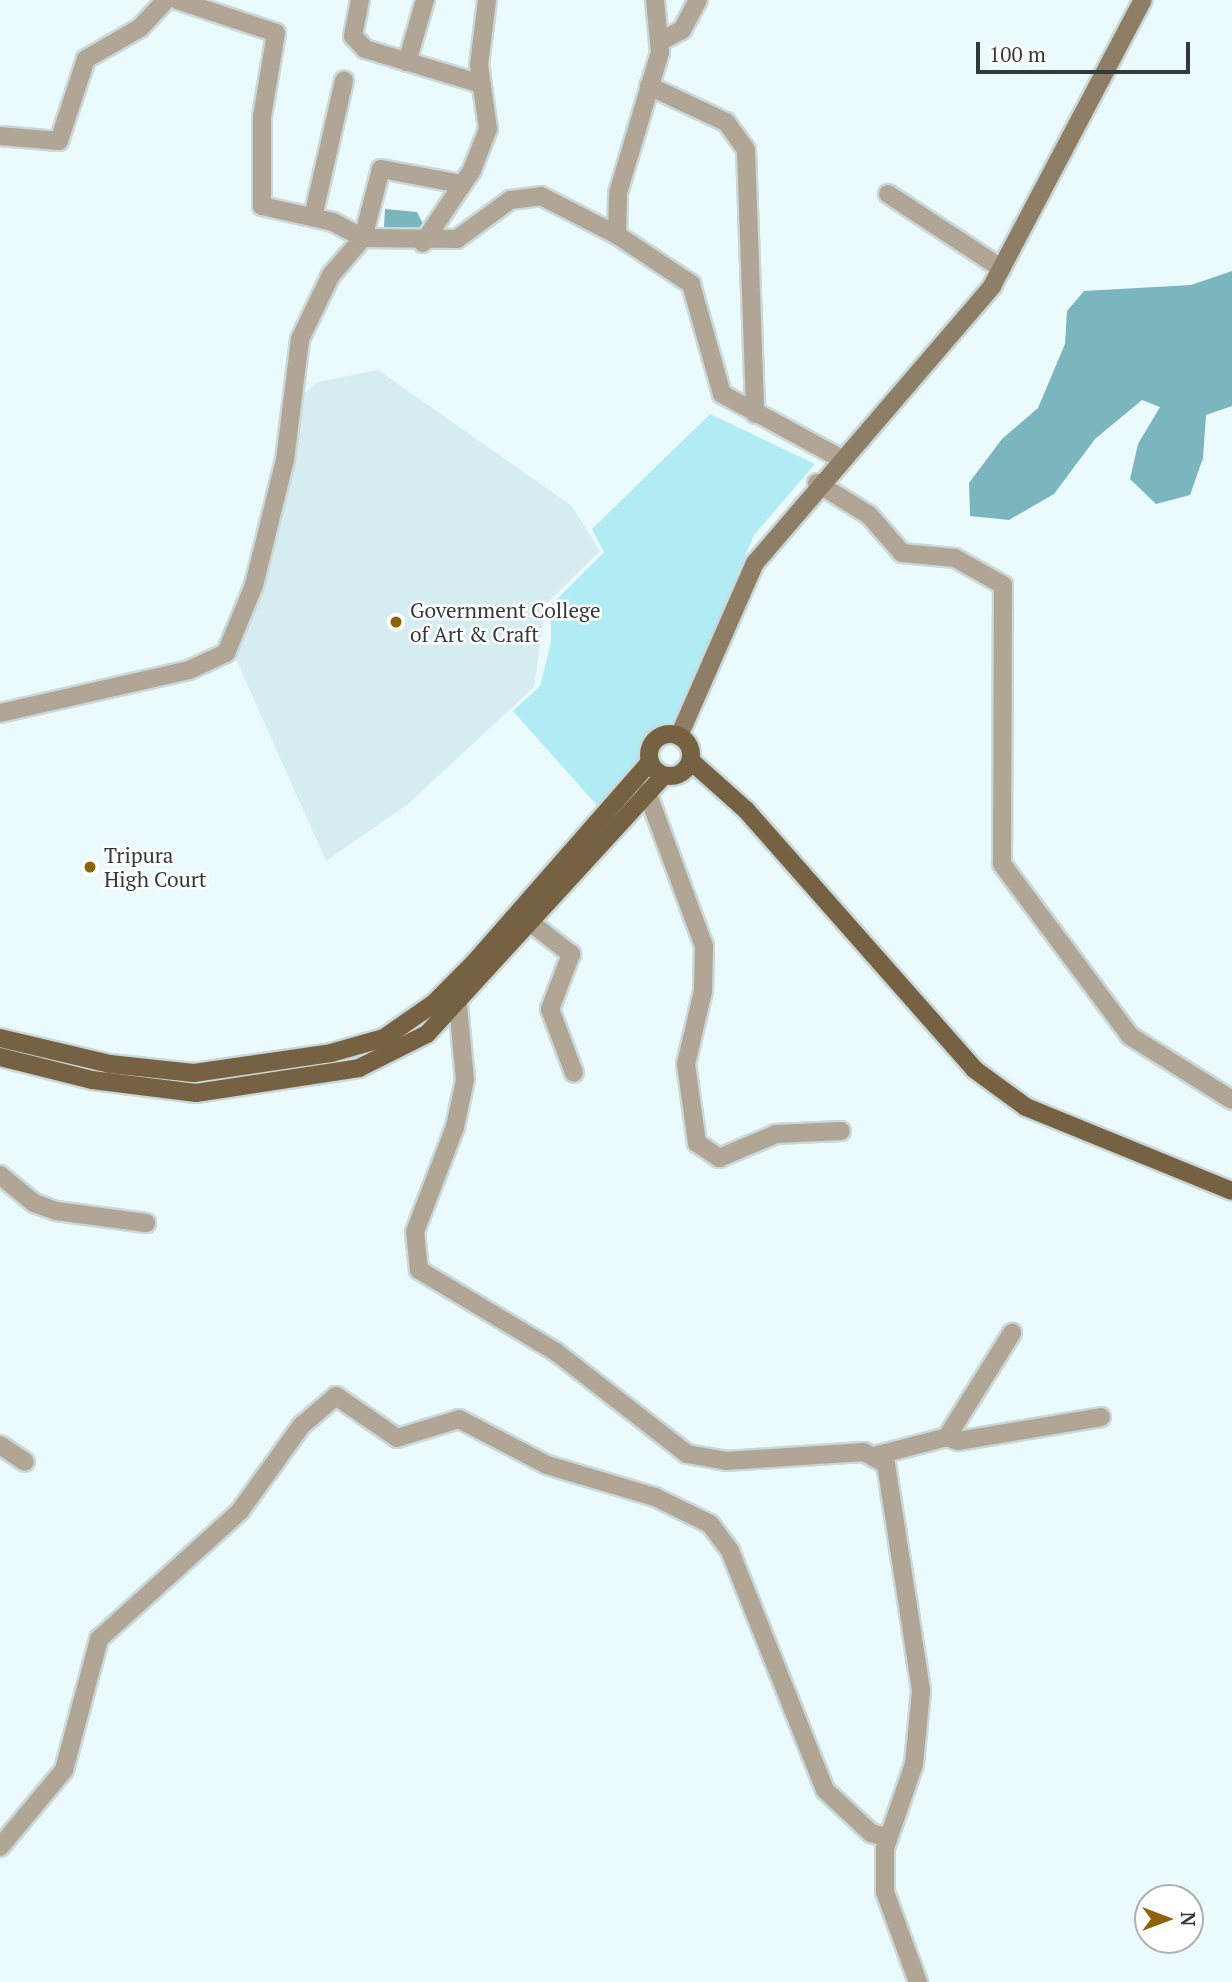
<!DOCTYPE html>
<style>
body{margin:0}
#map{position:relative;width:1232px;height:1982px;overflow:hidden;background:#ebfbfd;font-family:"PT Serif",serif}
div>[style]{position:absolute}
.built>*{inset:0;background:#d5edf1}
.green>*{inset:0;background:#b1ebf3}
.water>*{inset:0;background:#7bb5bd}
.roads{filter:drop-shadow(2px 0 #cad8da) drop-shadow(-2px 0 #cad8da) drop-shadow(0 2px #cad8da) drop-shadow(0 -2px #cad8da)}
.street>*{height:18px;margin:-9px;padding:0 9px;transform-origin:9px;border-radius:9px;background:#b1a595}
.secondary>*{height:18px;margin:-9px;padding:0 9px;transform-origin:9px;border-radius:9px;background:#8e7e65}
.primary>*{height:18px;margin:-9px;padding:0 9px;transform-origin:9px;border-radius:9px;background:#766243}
.primary>.ring{margin:-9px;padding:0;box-sizing:content-box;background:none;border:18px solid #766243;border-radius:50%}
.dots>*{width:19px;height:19px;translate:-50% -50%;box-sizing:border-box;border:4px solid #fff;border-radius:50%}
span{translate:-50% -50%;white-space:nowrap;text-align:center;line-height:1.15;-webkit-text-stroke:5px #fff;paint-order:stroke}
.poi-label{font-size:21px;color:#33393a}
.left{translate:0 -50%;text-align:left}
.north{position:absolute;left:1134px;top:1884px;width:70px;height:70px;box-sizing:border-box;background:#fff;border:2px solid #adb0b0;border-radius:50%;rotate:90deg;font-size:19px;font-weight:700;line-height:28px;text-align:center;color:#33393a}
.north::after{content:'';display:block;margin:auto;width:24px;height:32px;background:#8e6208;clip-path:polygon(50% 0,100% 100%,50% 72%,0 100%)}
.scale{position:absolute;left:976px;top:42px;width:214px;height:32px;box-sizing:border-box;border:4px solid #33393a;border-top:0;padding-left:9px;font-size:21px;line-height:24px;white-space:nowrap;color:#33393a;-webkit-text-stroke:5px #fff;paint-order:stroke}
</style>
<div id="map">
<div class="built">
<i style="clip-path:polygon(378px 370px,572px 506px,600px 551px,546px 604px,534px 687px,408px 804px,326px 861px,234px 655px,299px 398px,318px 382px)"></i>
</div>
<div class="green">
<i style="clip-path:polygon(710px 414px,815px 464px,754px 535px,662px 752px,602px 811px,513px 711px,540px 686px,551px 642px,551px 605px,604px 552px,592px 529px)"></i>
</div>
<div class="water">
<i style="clip-path:polygon(385px 209px,417px 212px,423px 224px,416px 230px,384px 227px)"></i>
<i style="clip-path:polygon(1232px 271px,1232px 406px,1206px 415px,1203px 458px,1190px 495px,1156px 504px,1130px 479px,1138px 444px,1160px 407px,1142px 400px,1095px 439px,1054px 494px,1009px 520px,970px 516px,969px 483px,1002px 439px,1038px 408px,1065px 344px,1067px 311px,1084px 291px,1191px 285px)"></i>
</div>
<div class="roads">
<div class="street">
<i style="left:177px;top:0;width:104px;rotate:18.4deg"></i>
<i style="left:276px;top:33px;width:85px;rotate:99.5deg"></i>
<i style="left:262px;top:117px;width:89px;rotate:90deg"></i>
<i style="left:262px;top:206px;width:73px;rotate:12.7deg"></i>
<i style="left:333px;top:222px;width:34px;rotate:28deg"></i>
<i style="left:363px;top:238px;width:71px;rotate:-75.4deg"></i>
<i style="left:381px;top:169px;width:81px;rotate:10.6deg"></i>
<i style="left:360px;top:0;width:37px;rotate:101deg"></i>
<i style="left:353px;top:36px;width:18px;rotate:47deg"></i>
<i style="left:365px;top:49px;width:122px;rotate:16.7deg"></i>
<i style="left:661px;top:41px;width:24px;rotate:-28deg"></i>
<i style="left:682px;top:30px;width:34px;rotate:-62deg"></i>
<i style="left:407px;top:62px;width:65px;rotate:-73.8deg"></i>
<i style="left:649px;top:86px;width:85px;rotate:25.1deg"></i>
<i style="left:726px;top:122px;width:34px;rotate:54deg"></i>
<i style="left:746px;top:150px;width:264px;rotate:88deg"></i>
<i style="left:0;top:136px;width:59px;rotate:4.8deg"></i>
<i style="left:59px;top:141px;width:86px;rotate:-71.8deg"></i>
<i style="left:86px;top:59px;width:62px;rotate:-29.9deg"></i>
<i style="left:140px;top:28px;width:38px;rotate:-47deg"></i>
<i style="left:888px;top:194px;width:136px;rotate:33.3deg"></i>
<i style="left:313px;top:217px;width:140px;rotate:-77.2deg"></i>
<i style="left:617px;top:235px;width:42px;rotate:-88.6deg"></i>
<i style="left:618px;top:193px;width:147px;rotate:-73.4deg"></i>
<i style="left:660px;top:52px;width:52px;rotate:-95.5deg"></i>
<i style="left:423px;top:243px;width:88px;rotate:-56.1deg"></i>
<i style="left:472px;top:170px;width:44px;rotate:-68.7deg"></i>
<i style="left:488px;top:129px;width:65px;rotate:-98deg"></i>
<i style="left:479px;top:65px;width:65px;rotate:-83deg"></i>
<i style="left:817px;top:483px;width:61px;rotate:31.6deg"></i>
<i style="left:869px;top:515px;width:50px;rotate:49deg"></i>
<i style="left:902px;top:553px;width:53px;rotate:5.4deg"></i>
<i style="left:955px;top:558px;width:55px;rotate:29.4deg"></i>
<i style="left:1003px;top:585px;width:279px;rotate:90.2deg"></i>
<i style="left:1002px;top:864px;width:214px;rotate:53.3deg"></i>
<i style="left:1130px;top:1036px;width:120px;rotate:32.1deg"></i>
<i style="left:0;top:713px;width:194px;rotate:-12.8deg"></i>
<i style="left:189px;top:670px;width:41px;rotate:-24.7deg"></i>
<i style="left:226px;top:653px;width:74px;rotate:-67.6deg"></i>
<i style="left:254px;top:585px;width:129px;rotate:-76.1deg"></i>
<i style="left:285px;top:460px;width:122px;rotate:-82.9deg"></i>
<i style="left:300px;top:339px;width:71px;rotate:-64.2deg"></i>
<i style="left:331px;top:275px;width:49px;rotate:-49.1deg"></i>
<i style="left:363px;top:238px;width:94px;rotate:0.6deg"></i>
<i style="left:457px;top:239px;width:66px;rotate:-36.3deg"></i>
<i style="left:510px;top:200px;width:31px;rotate:-7deg"></i>
<i style="left:541px;top:196px;width:85px;rotate:27.2deg"></i>
<i style="left:617px;top:235px;width:89px;rotate:33.5deg"></i>
<i style="left:691px;top:284px;width:114px;rotate:74.3deg"></i>
<i style="left:722px;top:394px;width:134px;rotate:28.5deg"></i>
<i style="left:647px;top:792px;width:164px;rotate:69.7deg"></i>
<i style="left:704px;top:946px;width:45px;rotate:91.3deg"></i>
<i style="left:703px;top:991px;width:75px;rotate:103.1deg"></i>
<i style="left:686px;top:1064px;width:80px;rotate:82.1deg"></i>
<i style="left:697px;top:1143px;width:27px;rotate:34deg"></i>
<i style="left:719px;top:1158px;width:62px;rotate:-22.8deg"></i>
<i style="left:776px;top:1134px;width:65px;rotate:-2.6deg"></i>
<i style="left:531px;top:923px;width:51px;rotate:37.8deg"></i>
<i style="left:571px;top:954px;width:59px;rotate:110.9deg"></i>
<i style="left:550px;top:1009px;width:68px;rotate:69.4deg"></i>
<i style="left:458px;top:1005px;width:75px;rotate:84.7deg"></i>
<i style="left:465px;top:1080px;width:48px;rotate:102deg"></i>
<i style="left:455px;top:1127px;width:112px;rotate:110.9deg"></i>
<i style="left:415px;top:1232px;width:38px;rotate:84deg"></i>
<i style="left:419px;top:1270px;width:160px;rotate:30.9deg"></i>
<i style="left:556px;top:1352px;width:166px;rotate:37.9deg"></i>
<i style="left:687px;top:1454px;width:40px;rotate:10deg"></i>
<i style="left:726px;top:1461px;width:138px;rotate:-3.7deg"></i>
<i style="left:864px;top:1452px;width:25px;rotate:29deg"></i>
<i style="left:886px;top:1464px;width:230px;rotate:81.2deg"></i>
<i style="left:921px;top:1691px;width:73px;rotate:95.5deg"></i>
<i style="left:914px;top:1764px;width:89px;rotate:109deg"></i>
<i style="left:885px;top:1848px;width:44px;rotate:90deg"></i>
<i style="left:885px;top:1892px;width:96px;rotate:69.9deg"></i>
<i style="left:0;top:1175px;width:44px;rotate:39.5deg"></i>
<i style="left:34px;top:1203px;width:23px;rotate:20deg"></i>
<i style="left:56px;top:1211px;width:91px;rotate:7.6deg"></i>
<i style="left:947px;top:1437px;width:12px;rotate:20deg"></i>
<i style="left:958px;top:1441px;width:145px;rotate:-9.5deg"></i>
<i style="left:0;top:1445px;width:30px;rotate:34deg"></i>
<i style="left:878px;top:1455px;width:71px;rotate:-14.6deg"></i>
<i style="left:947px;top:1437px;width:123px;rotate:-58deg"></i>
<i style="left:0;top:1847px;width:100px;rotate:-50.3deg"></i>
<i style="left:64px;top:1770px;width:136px;rotate:-75deg"></i>
<i style="left:99px;top:1639px;width:190px;rotate:-42.2deg"></i>
<i style="left:240px;top:1511px;width:105px;rotate:-54.3deg"></i>
<i style="left:301px;top:1426px;width:46px;rotate:-40.6deg"></i>
<i style="left:336px;top:1396px;width:74px;rotate:34.5deg"></i>
<i style="left:397px;top:1438px;width:65px;rotate:-17deg"></i>
<i style="left:459px;top:1419px;width:99px;rotate:27.6deg"></i>
<i style="left:547px;top:1465px;width:113px;rotate:16.5deg"></i>
<i style="left:655px;top:1497px;width:61px;rotate:26.1deg"></i>
<i style="left:710px;top:1524px;width:34px;rotate:53deg"></i>
<i style="left:730px;top:1551px;width:257px;rotate:68.3deg"></i>
<i style="left:825px;top:1790px;width:63px;rotate:43.1deg"></i>
<i style="left:871px;top:1833px;width:18px;rotate:16deg"></i>
</div>
<div class="secondary">
<i style="left:679px;top:736px;width:189px;rotate:-66.3deg"></i>
<i style="left:755px;top:563px;width:365px;rotate:-49.4deg"></i>
<i style="left:992px;top:286px;width:323px;rotate:-62.2deg"></i>
</div>
<div class="primary">
<i class="ring" style="left:649px;top:734px;width:24px;height:24px"></i>
<i style="left:691px;top:761px;width:74px;rotate:41.7deg"></i>
<i style="left:746px;top:810px;width:345px;rotate:48.6deg"></i>
<i style="left:974px;top:1069px;width:64px;rotate:36.2deg"></i>
<i style="left:1026px;top:1107px;width:222px;rotate:22.2deg"></i>
<i style="left:0;top:1038px;width:113px;rotate:13.3deg"></i>
<i style="left:110px;top:1064px;width:84px;rotate:6.1deg"></i>
<i style="left:194px;top:1073px;width:138px;rotate:-8.3deg"></i>
<i style="left:331px;top:1053px;width:55px;rotate:-15.8deg"></i>
<i style="left:384px;top:1038px;width:60px;rotate:-34.8deg"></i>
<i style="left:433px;top:1004px;width:58px;rotate:-45deg"></i>
<i style="left:474px;top:963px;width:267px;rotate:-48.8deg"></i>
<i style="left:0;top:1057px;width:95px;rotate:14deg"></i>
<i style="left:92px;top:1080px;width:105px;rotate:7.1deg"></i>
<i style="left:196px;top:1093px;width:165px;rotate:-8.7deg"></i>
<i style="left:359px;top:1068px;width:76px;rotate:-26.6deg"></i>
<i style="left:427px;top:1034px;width:350px;rotate:-47.5deg"></i>
</div>
</div>
<div class="dots">
<i style="left:396px;top:622px;background:#8e6208"></i>
<i style="left:90px;top:867px;background:#8e6208"></i>
</div>
<div class="poi-label">
<span class="left" style="left:410px;top:622px">Government College<br>of Art &amp; Craft</span>
<span class="left" style="left:104px;top:867px">Tripura<br>High Court</span>
</div>
<div class="north">N</div>
<div class="scale">100 m</div>
</div>
